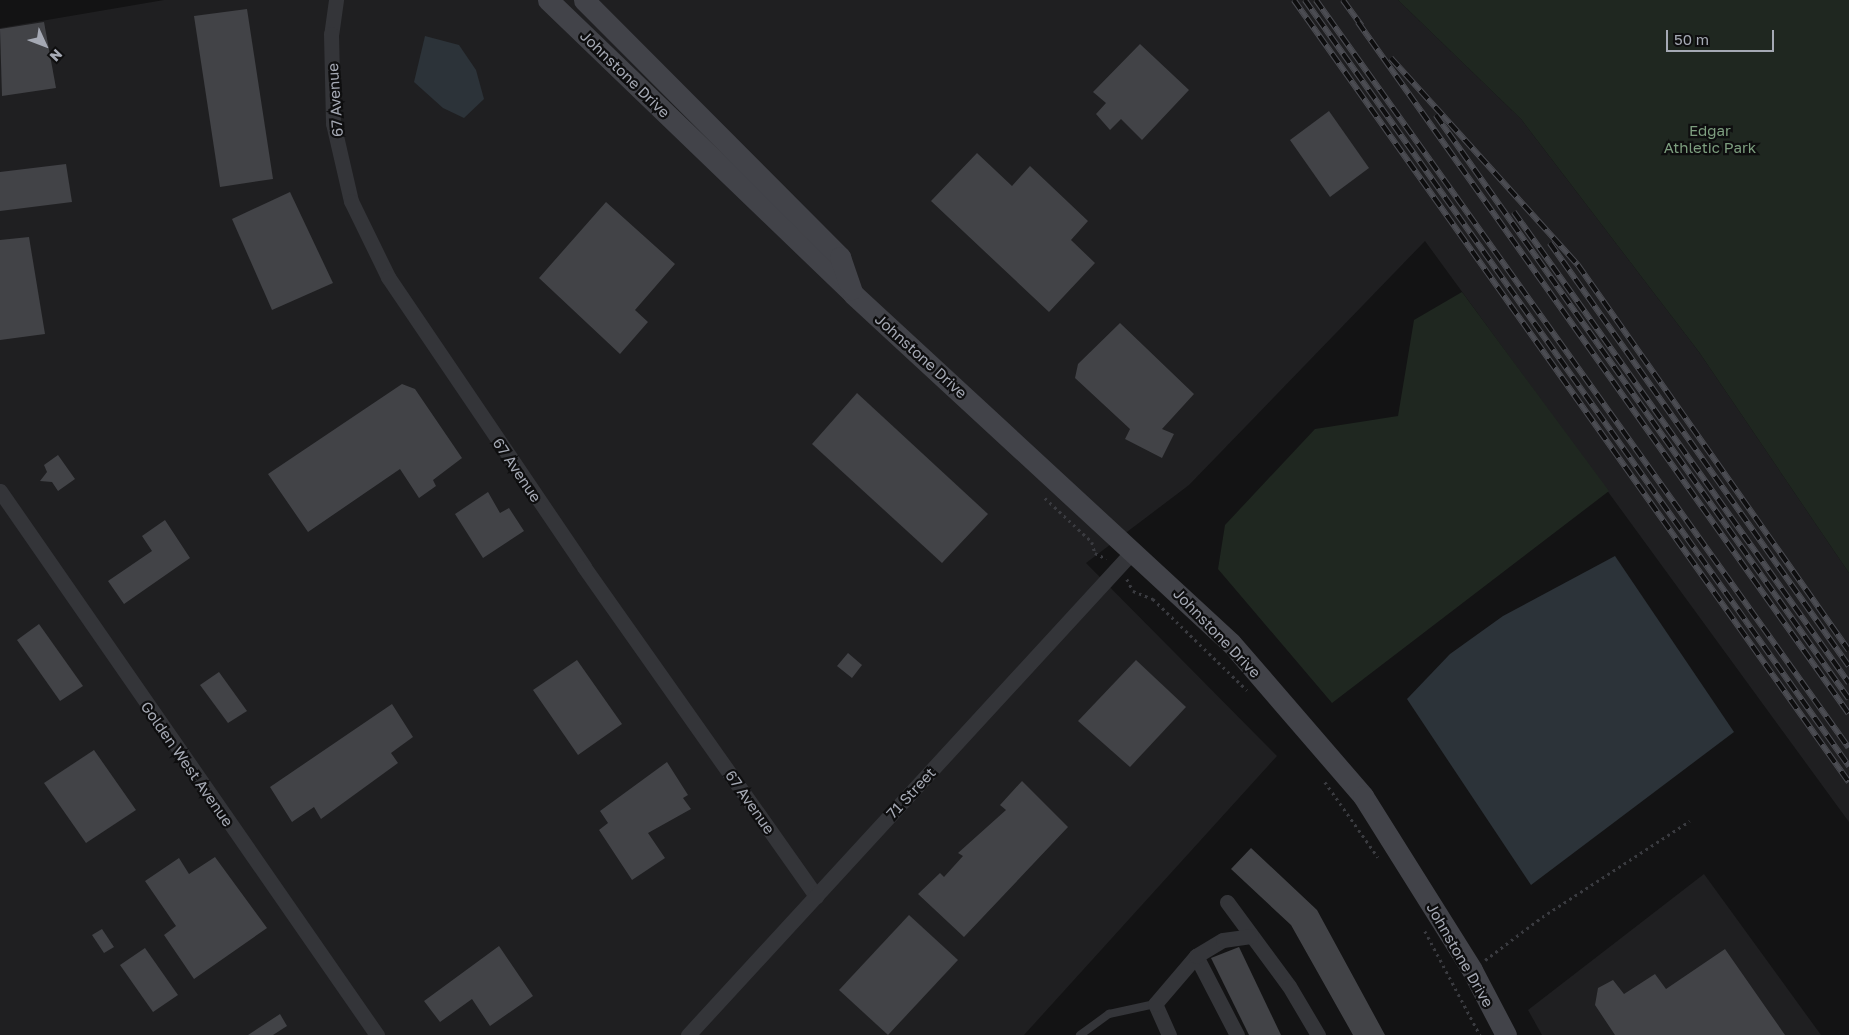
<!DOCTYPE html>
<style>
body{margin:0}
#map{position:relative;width:1849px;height:1035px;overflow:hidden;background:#131314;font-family:"Golos Text",sans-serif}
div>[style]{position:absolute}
.built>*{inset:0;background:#1f1f21}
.green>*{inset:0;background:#1f2720}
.water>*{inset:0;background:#2c3339}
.building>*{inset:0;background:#424347}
.path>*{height:2.5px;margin-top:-1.25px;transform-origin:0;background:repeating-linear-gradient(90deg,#3a3b40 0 2.5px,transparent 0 6.5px)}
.service>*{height:8px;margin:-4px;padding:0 4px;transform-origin:4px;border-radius:4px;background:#343539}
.minor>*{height:15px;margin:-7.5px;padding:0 7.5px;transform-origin:7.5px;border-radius:7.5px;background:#343539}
.secondary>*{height:21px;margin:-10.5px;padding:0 10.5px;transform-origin:10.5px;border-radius:10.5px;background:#424349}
.rail>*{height:5.5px;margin-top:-2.75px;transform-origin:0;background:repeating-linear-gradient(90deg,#0e0e0f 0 11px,#4b4c52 0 22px);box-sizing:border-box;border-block:1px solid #4b4c52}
span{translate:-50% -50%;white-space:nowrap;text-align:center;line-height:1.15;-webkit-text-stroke:4.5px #0e0e0f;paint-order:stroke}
.street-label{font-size:15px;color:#a5a9b4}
.park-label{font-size:15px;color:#7d9e7f}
.north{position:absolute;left:20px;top:20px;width:50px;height:50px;-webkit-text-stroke:4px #0e0e0f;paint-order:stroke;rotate:133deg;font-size:14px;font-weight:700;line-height:20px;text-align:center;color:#a5a9b4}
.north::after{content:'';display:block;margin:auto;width:18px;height:22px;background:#a5a9b4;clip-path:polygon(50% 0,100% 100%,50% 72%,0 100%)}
.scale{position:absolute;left:1666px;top:30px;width:108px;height:22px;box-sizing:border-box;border:2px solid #a5a9b4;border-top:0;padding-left:6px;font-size:15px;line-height:18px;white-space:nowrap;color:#a5a9b4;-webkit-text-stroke:4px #0e0e0f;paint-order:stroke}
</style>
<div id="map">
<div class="built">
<i style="clip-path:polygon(164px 0,1398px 0,1521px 119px,1699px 352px,1849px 573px,1849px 822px,1425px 241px,1189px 485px,1086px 563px,1277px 756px,1024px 1035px,0 1035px,0 28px)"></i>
<i style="clip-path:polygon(1704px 874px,1821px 1035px,1542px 1035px,1528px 1010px)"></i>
</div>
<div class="green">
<i style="clip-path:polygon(1398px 0,1849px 0,1849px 573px,1699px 352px,1521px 119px)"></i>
<i style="clip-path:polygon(1462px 292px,1609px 491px,1332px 703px,1218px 569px,1225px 525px,1315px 429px,1398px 416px,1414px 320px)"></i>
</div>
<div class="water">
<i style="clip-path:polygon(425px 36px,459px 45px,476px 70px,484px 99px,464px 118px,443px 108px,414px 82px)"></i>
<i style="clip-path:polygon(1615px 556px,1734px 732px,1531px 885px,1407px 699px,1450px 654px,1503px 616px)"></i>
</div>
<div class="building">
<i style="clip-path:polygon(247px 9px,273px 179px,220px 187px,194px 16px)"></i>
<i style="clip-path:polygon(44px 22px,56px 88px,2px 96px,0 29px)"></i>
<i style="clip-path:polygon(1140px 44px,1189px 90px,1142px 140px,1121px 119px,1110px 130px,1096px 114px,1106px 103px,1093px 92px)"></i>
<i style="clip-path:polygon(1329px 111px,1369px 168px,1330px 197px,1290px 140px)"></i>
<i style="clip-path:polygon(977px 153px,1012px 186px,1030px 166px,1088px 221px,1071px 240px,1095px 263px,1049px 312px,931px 201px)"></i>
<i style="clip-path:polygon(66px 164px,72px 202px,0 211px,0 172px)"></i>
<i style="clip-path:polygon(290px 192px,333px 283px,272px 310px,232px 219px)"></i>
<i style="clip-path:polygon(606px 202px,675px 264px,635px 310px,648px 322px,620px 354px,539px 278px)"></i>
<i style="clip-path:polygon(29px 237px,45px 334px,0 340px,0 240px)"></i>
<i style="clip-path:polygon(1120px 323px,1194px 394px,1162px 429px,1174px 434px,1162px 458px,1125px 439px,1130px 429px,1075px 378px,1078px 364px)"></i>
<i style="clip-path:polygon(402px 384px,415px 389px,462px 458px,433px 480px,436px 486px,419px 498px,400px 469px,308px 532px,268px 474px)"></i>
<i style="clip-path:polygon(857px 393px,988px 514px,942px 563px,812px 444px)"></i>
<i style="clip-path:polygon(58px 455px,75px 479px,58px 491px,52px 482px,40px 481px,47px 472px,44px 465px)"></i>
<i style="clip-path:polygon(488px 492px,500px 513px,509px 508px,524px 531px,483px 558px,455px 514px)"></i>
<i style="clip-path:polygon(165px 520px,190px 558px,124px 604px,108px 581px,152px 551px,142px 536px)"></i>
<i style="clip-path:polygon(39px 624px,83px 686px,60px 701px,17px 640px)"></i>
<i style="clip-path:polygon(848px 653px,862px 665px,852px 678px,837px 666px)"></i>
<i style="clip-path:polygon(577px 660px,622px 724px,578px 755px,533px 690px)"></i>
<i style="clip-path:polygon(1136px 660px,1186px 707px,1130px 767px,1078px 721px)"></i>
<i style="clip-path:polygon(219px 672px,247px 711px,228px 723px,200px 685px)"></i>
<i style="clip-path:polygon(392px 704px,413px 737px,391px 753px,398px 763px,321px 819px,314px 807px,292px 822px,270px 787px)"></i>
<i style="clip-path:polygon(94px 750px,136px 810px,86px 843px,44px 783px)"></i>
<i style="clip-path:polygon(667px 762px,688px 795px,683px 798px,691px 809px,648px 833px,665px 858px,632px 880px,599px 830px,608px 823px,600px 811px)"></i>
<i style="clip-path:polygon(1022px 781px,1068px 827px,964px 937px,918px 894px,940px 873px,944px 877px,963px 856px,958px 853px,1006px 810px,1000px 805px)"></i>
<i style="clip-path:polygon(1251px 848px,1317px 910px,1385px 1035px,1353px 1035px,1291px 925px,1231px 869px)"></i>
<i style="clip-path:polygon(215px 857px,267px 928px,194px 979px,164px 935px,176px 926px,145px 881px,179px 858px,189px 874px)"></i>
<i style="clip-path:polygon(909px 915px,958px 960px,888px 1035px,839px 990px)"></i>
<i style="clip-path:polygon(102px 929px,114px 947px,104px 953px,92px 935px)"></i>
<i style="clip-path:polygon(499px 946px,533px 996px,490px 1026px,472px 999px,440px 1022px,424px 1001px)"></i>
<i style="clip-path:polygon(1239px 947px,1281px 1035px,1249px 1035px,1211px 958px)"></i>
<i style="clip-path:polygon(145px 948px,178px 995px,153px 1012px,120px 965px)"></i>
<i style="clip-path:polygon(1725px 949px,1785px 1035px,1615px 1035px,1595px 1005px,1598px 988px,1613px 980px,1624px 994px,1655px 974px,1666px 989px)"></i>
<i style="clip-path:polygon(280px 1014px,287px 1026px,273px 1035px,248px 1035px)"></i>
</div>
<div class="path">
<i style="left:1045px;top:498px;width:64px;rotate:43.1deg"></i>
<i style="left:1092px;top:542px;width:11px;rotate:75deg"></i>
<i style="left:1095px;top:553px;width:13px;rotate:27deg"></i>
<i style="left:1127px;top:579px;width:13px;rotate:63deg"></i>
<i style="left:1133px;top:591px;width:22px;rotate:22deg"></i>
<i style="left:1153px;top:599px;width:131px;rotate:44.1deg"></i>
<i style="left:1325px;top:782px;width:92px;rotate:54.8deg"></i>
<i style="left:1425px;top:931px;width:118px;rotate:62.1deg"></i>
<i style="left:1485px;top:960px;width:71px;rotate:-37deg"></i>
<i style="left:1542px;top:917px;width:176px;rotate:-33deg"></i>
</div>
<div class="service">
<i style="left:1080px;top:1035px;width:36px;rotate:-36deg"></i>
<i style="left:1109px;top:1014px;width:47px;rotate:-12.3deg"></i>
</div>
<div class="minor">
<i style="left:336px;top:0;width:34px;rotate:98deg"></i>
<i style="left:331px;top:34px;width:89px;rotate:88.7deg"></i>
<i style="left:333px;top:123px;width:80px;rotate:77deg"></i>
<i style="left:351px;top:201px;width:85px;rotate:64deg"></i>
<i style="left:388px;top:277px;width:350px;rotate:55.9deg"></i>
<i style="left:584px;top:567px;width:403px;rotate:54.8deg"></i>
<i style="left:0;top:491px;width:662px;rotate:55.28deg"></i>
<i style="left:1227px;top:902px;width:104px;rotate:53.6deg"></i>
<i style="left:1289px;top:986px;width:57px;rotate:59.4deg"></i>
<i style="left:1196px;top:956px;width:89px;rotate:62.6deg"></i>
<i style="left:688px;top:1035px;width:659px;rotate:-47.4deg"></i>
<i style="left:1169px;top:1035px;width:34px;rotate:-114deg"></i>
<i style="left:1155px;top:1004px;width:63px;rotate:-49.5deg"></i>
<i style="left:1196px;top:956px;width:31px;rotate:-31deg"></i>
<i style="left:1223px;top:940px;width:28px;rotate:-8deg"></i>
</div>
<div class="secondary">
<i style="left:548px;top:0;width:424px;rotate:43.9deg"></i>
<i style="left:853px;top:294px;width:514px;rotate:42.72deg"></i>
<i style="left:1231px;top:643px;width:202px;rotate:49.2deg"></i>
<i style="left:1363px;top:796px;width:205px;rotate:57.9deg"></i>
<i style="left:1472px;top:970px;width:73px;rotate:62.4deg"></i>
<i style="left:584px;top:0;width:363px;rotate:45.1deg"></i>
<i style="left:840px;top:257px;width:34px;rotate:71deg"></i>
</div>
<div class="rail">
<i style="left:1294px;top:0;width:959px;rotate:54.64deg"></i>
<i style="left:1305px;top:0;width:940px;rotate:54.62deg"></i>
<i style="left:1316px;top:0;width:918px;rotate:54.53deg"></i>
<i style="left:1343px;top:0;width:32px;rotate:54deg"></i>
<i style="left:1358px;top:22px;width:848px;rotate:54.64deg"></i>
<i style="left:1391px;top:58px;width:279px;rotate:47.9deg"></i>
<i style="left:1578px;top:265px;width:471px;rotate:54.9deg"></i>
<i style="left:1436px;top:115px;width:715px;rotate:54.73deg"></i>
<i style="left:1514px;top:212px;width:578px;rotate:54.58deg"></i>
<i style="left:1550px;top:243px;width:518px;rotate:54.75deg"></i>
</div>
<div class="street-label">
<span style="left:625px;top:74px;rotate:44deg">Johnstone Drive</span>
<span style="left:335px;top:100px;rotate:-94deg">67 Avenue</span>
<span style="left:921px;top:356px;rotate:42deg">Johnstone Drive</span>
<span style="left:517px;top:470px;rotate:56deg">67 Avenue</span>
<span style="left:1217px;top:633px;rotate:46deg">Johnstone Drive</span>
<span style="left:187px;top:764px;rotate:55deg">Golden West Avenue</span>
<span style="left:911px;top:793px;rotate:-47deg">71 Street</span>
<span style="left:750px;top:802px;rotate:55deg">67 Avenue</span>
<span style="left:1460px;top:955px;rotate:60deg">Johnstone Drive</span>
</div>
<div class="park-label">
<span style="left:1710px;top:139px">Edgar<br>Athletic Park</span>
</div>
<div class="north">N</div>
<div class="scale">50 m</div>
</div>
